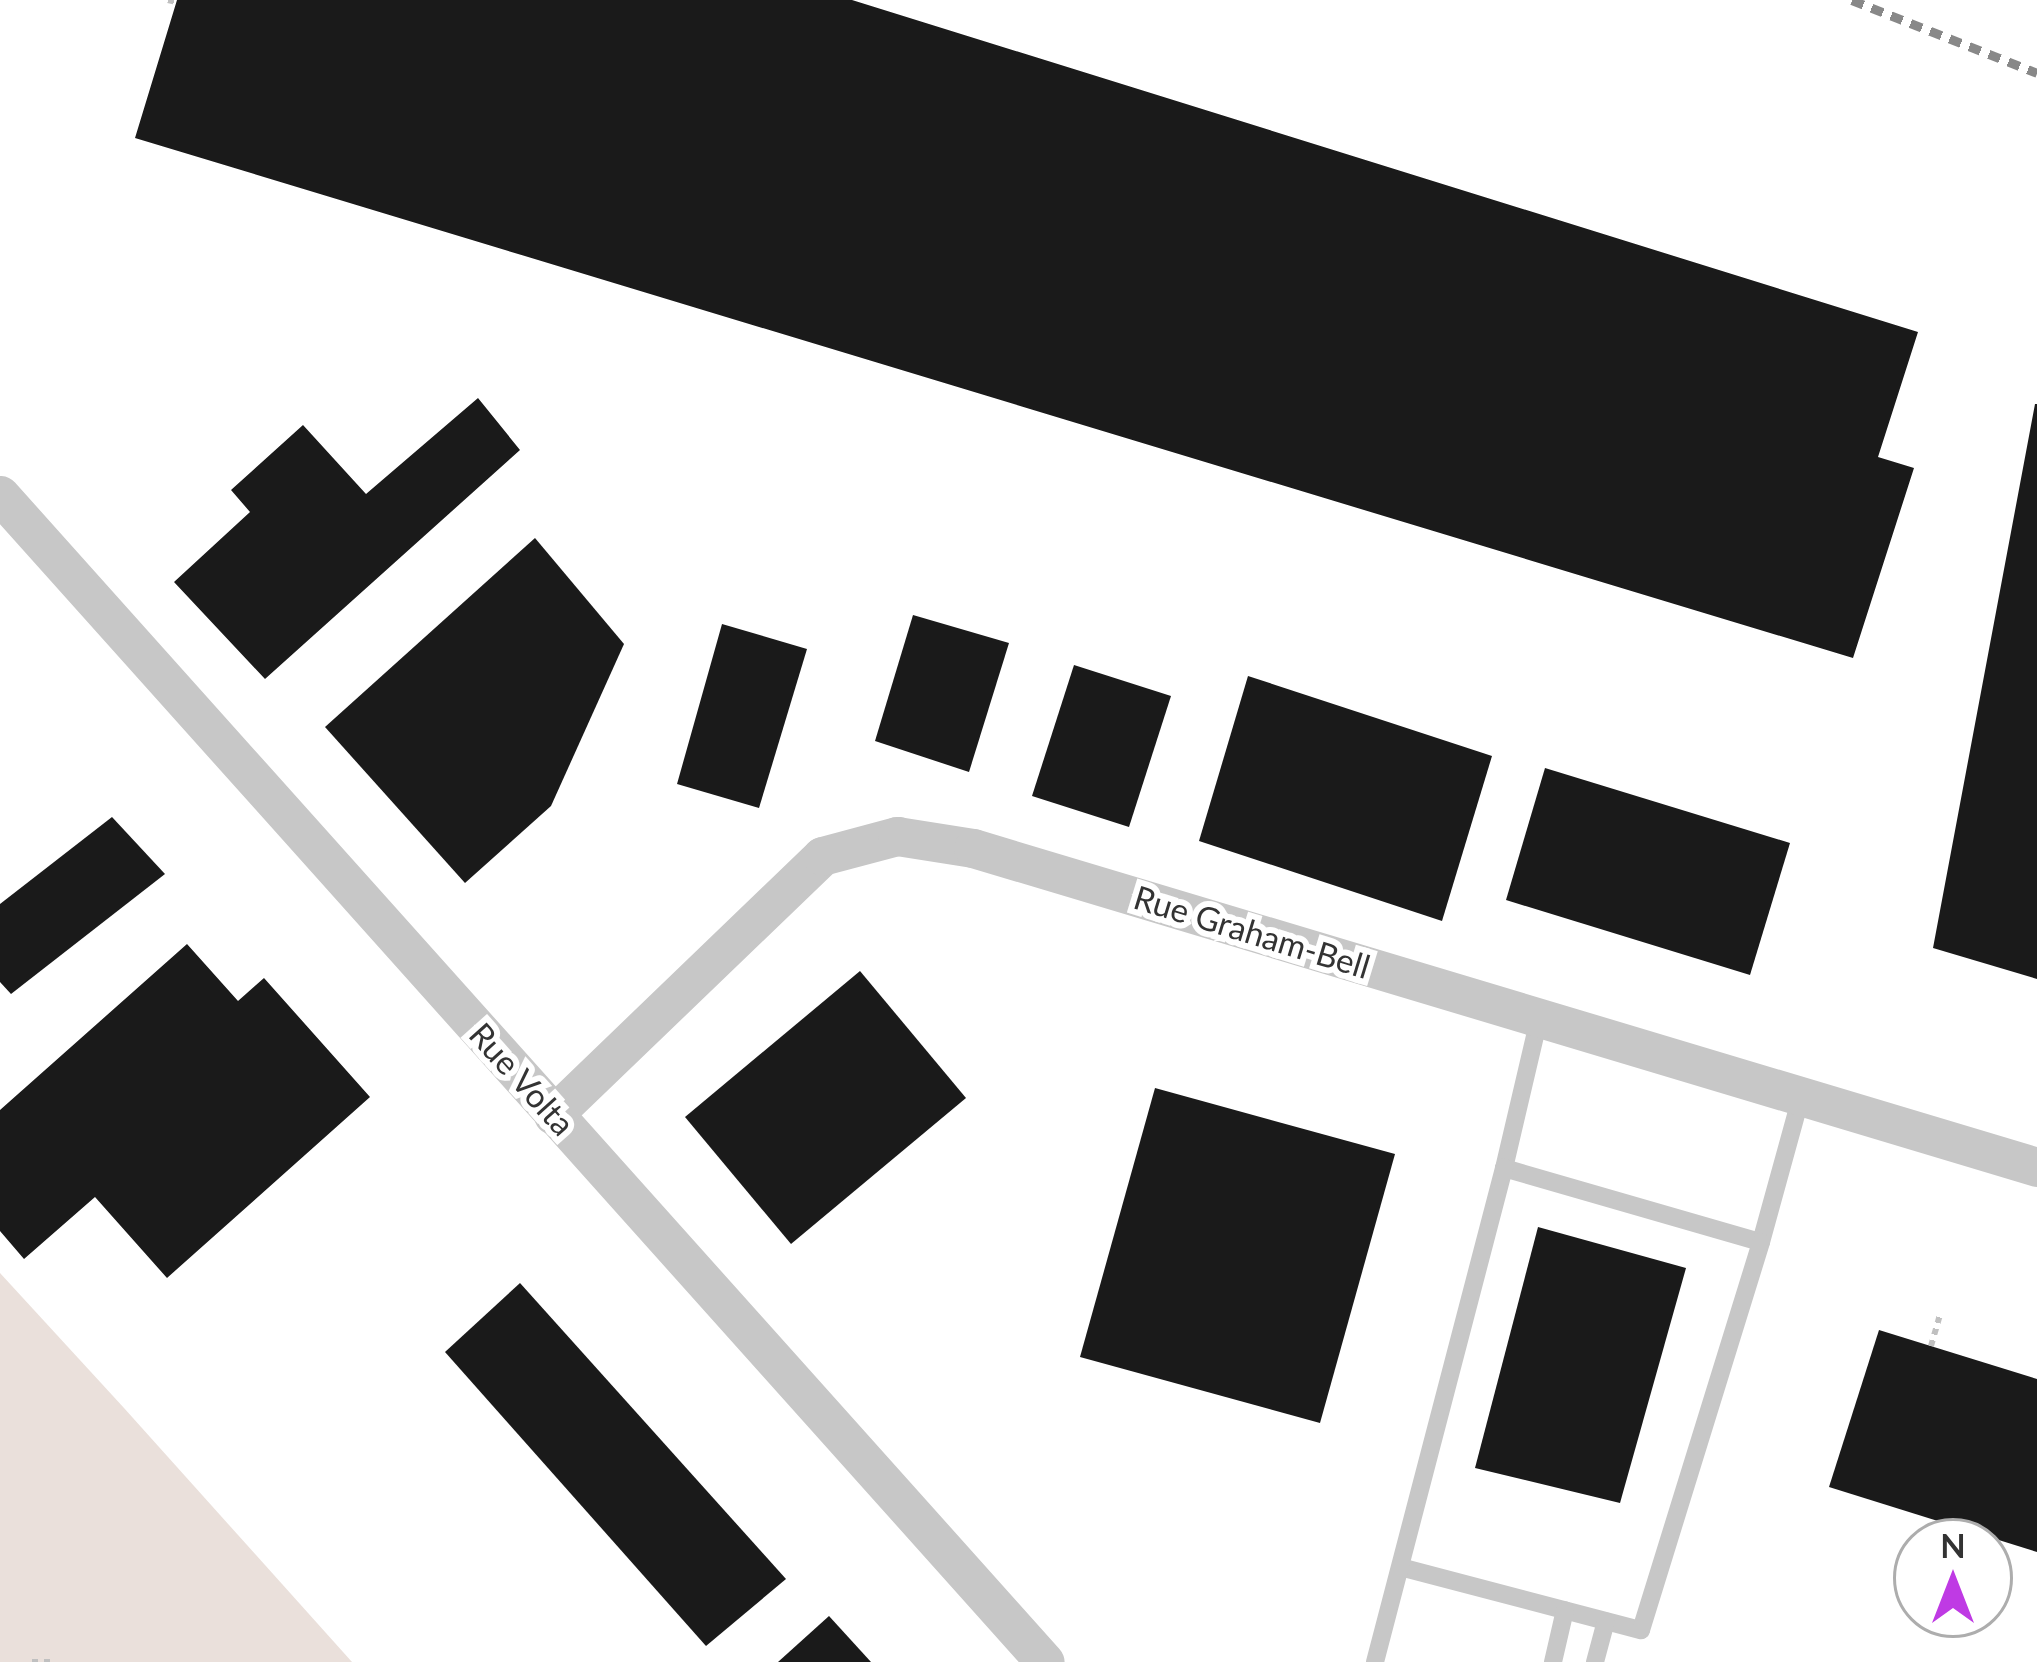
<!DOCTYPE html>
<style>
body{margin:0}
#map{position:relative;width:2037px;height:1662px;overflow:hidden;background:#fff;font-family:Lato,sans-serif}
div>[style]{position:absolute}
.green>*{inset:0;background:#eae0db}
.building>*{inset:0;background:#1a1a1a}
.path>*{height:6px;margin-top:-3px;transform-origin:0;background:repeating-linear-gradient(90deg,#c0c0c0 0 6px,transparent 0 12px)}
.service>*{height:18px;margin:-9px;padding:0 9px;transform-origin:9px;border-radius:9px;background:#c7c7c7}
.minor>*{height:39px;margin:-19.5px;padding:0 19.5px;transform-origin:19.5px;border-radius:19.5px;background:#c7c7c7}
.rail>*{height:9px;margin-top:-4.5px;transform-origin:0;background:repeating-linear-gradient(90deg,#888 0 12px,transparent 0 21px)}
span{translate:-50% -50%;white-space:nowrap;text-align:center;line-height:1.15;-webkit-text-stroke:12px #fff;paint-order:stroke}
.street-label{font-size:33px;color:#333}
.north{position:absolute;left:1893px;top:1518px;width:120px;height:120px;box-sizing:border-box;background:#fff;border:3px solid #adadad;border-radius:50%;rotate:0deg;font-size:33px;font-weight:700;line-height:48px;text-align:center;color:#333}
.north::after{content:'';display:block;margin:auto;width:42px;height:54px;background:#bf3ae4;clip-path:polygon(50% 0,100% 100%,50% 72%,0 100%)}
</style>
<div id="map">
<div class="green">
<i style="clip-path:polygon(0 1273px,124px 1408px,352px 1662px,0 1662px)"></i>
</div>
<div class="building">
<i style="clip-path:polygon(177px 0,852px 0,1918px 332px,1878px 457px,1914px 468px,1853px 658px,135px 138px)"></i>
<i style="clip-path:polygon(478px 398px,520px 450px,265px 679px,174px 582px,250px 512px,231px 490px,303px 425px,366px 494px)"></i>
<i style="clip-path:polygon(2035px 404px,2037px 404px,2037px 979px,1933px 948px)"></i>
<i style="clip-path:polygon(535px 538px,624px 644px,551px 806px,465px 883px,325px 727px)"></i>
<i style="clip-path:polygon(913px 615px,1009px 643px,969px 772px,875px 741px)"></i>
<i style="clip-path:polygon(722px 624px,807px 649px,759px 808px,677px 784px)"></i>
<i style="clip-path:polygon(1074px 665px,1171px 696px,1129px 827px,1032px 796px)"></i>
<i style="clip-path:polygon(1248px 676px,1492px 756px,1442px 921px,1199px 841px)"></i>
<i style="clip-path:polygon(1545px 768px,1790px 843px,1750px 975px,1506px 900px)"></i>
<i style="clip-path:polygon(112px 817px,165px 874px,11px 994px,0 982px,0 904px)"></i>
<i style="clip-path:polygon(187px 944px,238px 1001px,264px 978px,370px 1097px,167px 1278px,95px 1197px,24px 1259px,0 1231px,0 1110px)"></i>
<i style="clip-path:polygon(860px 971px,966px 1098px,791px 1244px,685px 1117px)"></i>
<i style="clip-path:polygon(1155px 1088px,1395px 1154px,1320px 1423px,1080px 1357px)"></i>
<i style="clip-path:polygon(1538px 1227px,1686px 1268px,1620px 1503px,1475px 1468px)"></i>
<i style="clip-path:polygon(520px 1283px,786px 1579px,706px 1646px,445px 1352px)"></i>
<i style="clip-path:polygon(1879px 1330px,2037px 1379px,2037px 1552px,1829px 1487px)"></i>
<i style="clip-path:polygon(829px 1616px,871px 1662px,778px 1662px)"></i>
</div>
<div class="path">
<i style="left:168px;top:0;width:8px;rotate:14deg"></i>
<i style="left:1931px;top:1346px;width:35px;rotate:-74deg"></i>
<i style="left:32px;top:1662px;width:20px"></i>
</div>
<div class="service">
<i style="left:1539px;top:1019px;width:153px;rotate:103.2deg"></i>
<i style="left:1504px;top:1168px;width:267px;rotate:16.1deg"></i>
<i style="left:1761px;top:1242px;width:150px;rotate:-74.6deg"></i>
<i style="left:1404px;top:1568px;width:245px;rotate:14.7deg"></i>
<i style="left:1641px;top:1630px;width:406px;rotate:-72.8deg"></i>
<i style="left:1375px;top:1662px;width:511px;rotate:-75.36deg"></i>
<i style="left:1553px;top:1662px;width:53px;rotate:-77deg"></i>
<i style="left:1595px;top:1662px;width:42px;rotate:-75deg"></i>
</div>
<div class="minor">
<i style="left:0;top:495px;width:1566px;rotate:48.16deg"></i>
<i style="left:553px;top:1115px;width:373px;rotate:-43.9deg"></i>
<i style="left:822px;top:856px;width:78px;rotate:-14.9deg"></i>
<i style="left:897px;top:836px;width:77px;rotate:9deg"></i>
<i style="left:973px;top:848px;width:1111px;rotate:16.69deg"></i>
</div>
<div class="rail">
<i style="left:1852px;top:0;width:199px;rotate:21.5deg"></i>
</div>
<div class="street-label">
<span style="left:1252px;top:932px;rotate:17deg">Rue Graham-Bell</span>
<span style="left:522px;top:1079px;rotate:48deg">Rue Volta</span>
</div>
<div class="north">N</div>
</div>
